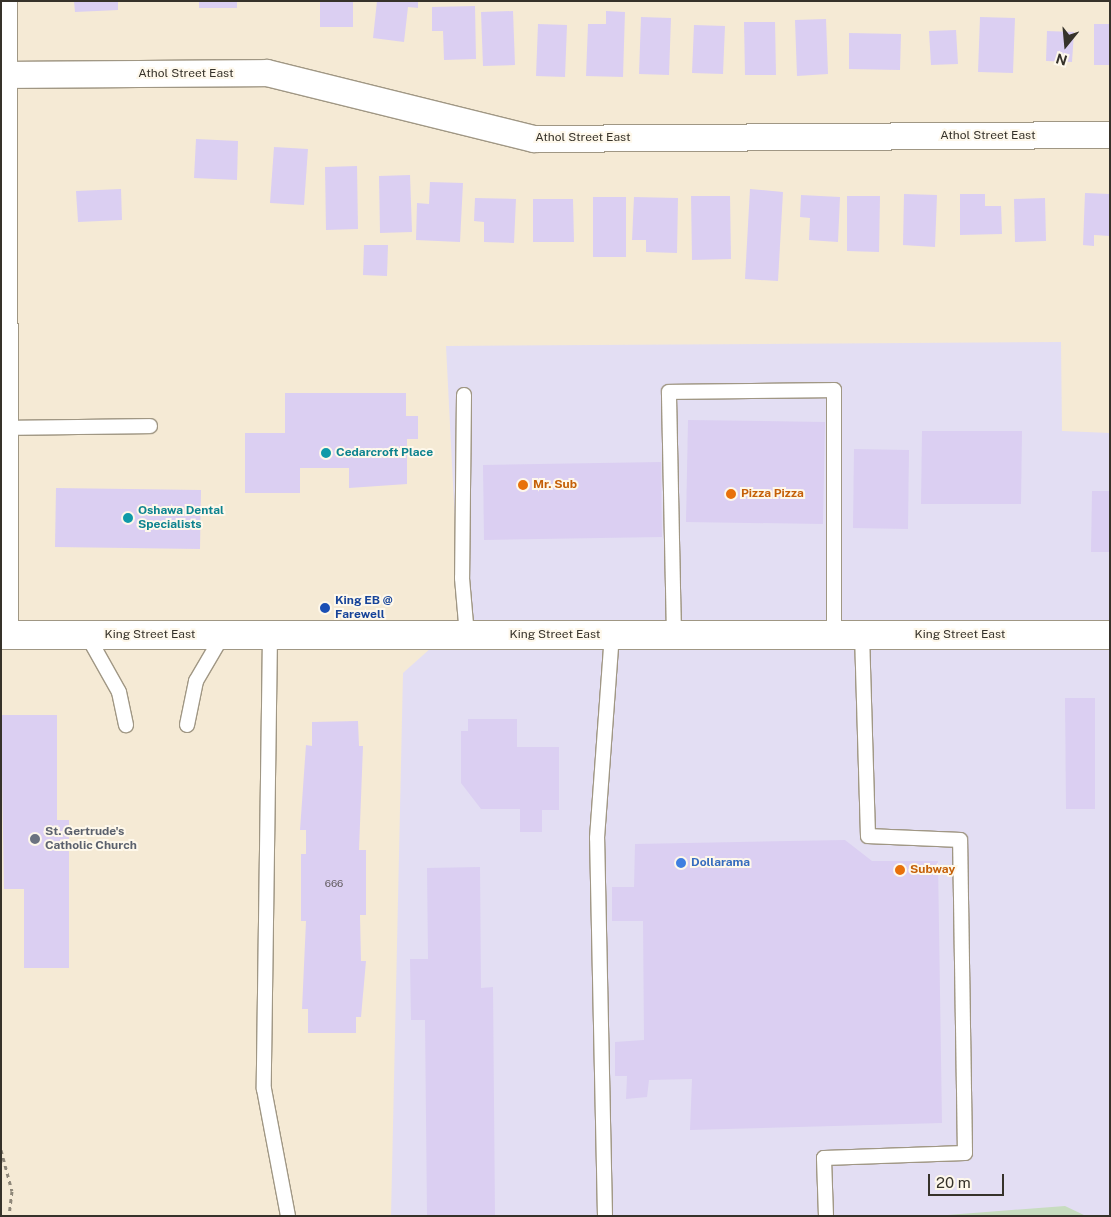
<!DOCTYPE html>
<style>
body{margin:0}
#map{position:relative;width:1111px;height:1217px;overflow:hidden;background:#f5ead5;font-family:"Public Sans",sans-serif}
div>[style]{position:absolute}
.commercial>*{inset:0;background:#e3def3}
.green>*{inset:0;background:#c7dcbf}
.building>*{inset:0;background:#dbcff2}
.path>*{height:3px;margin-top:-1.5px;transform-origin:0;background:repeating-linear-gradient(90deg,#8e8779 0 4px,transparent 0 8px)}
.roads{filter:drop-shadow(1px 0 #a09784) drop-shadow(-1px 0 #a09784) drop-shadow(0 1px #a09784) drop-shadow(0 -1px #a09784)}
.service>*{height:14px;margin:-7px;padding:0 7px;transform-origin:7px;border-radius:7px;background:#fff}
.minor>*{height:26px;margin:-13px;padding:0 13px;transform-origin:13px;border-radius:13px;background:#fff}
.primary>*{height:28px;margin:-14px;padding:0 14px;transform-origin:14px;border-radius:14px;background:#fff}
.dots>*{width:14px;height:14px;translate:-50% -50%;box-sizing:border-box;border:2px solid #fef8eb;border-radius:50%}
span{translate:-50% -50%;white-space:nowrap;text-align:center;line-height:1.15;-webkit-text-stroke:4px #fef8eb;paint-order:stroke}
.number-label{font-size:10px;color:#5f595c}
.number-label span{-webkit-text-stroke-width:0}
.street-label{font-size:12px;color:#36322a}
.culture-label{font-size:12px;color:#0d838f;font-weight:700}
.left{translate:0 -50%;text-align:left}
.food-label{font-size:12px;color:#c56008;font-weight:700}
.transit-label{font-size:12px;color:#164399;font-weight:700}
.worship-label{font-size:12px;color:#5b616d;font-weight:700}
.shop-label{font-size:12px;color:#366cbe;font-weight:700}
.frame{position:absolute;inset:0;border:2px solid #36322a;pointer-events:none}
.north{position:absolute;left:1041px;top:20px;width:50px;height:50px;-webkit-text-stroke:4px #fef8eb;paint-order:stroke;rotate:197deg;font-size:14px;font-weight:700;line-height:20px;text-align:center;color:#36322a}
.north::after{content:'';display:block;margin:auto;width:18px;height:22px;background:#36322a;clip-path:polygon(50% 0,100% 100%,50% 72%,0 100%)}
.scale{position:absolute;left:928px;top:1174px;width:76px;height:22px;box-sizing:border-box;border:2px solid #36322a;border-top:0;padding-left:6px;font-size:15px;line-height:18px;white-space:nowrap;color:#36322a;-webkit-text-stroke:4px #fef8eb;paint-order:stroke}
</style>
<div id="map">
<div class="commercial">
<i style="clip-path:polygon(1061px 342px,1062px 431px,1110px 433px,1110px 1216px,391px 1216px,403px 673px,460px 622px,446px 346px)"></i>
</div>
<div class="green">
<i style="clip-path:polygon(1065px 1206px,1086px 1216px,935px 1216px)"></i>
</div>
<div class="building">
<i style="clip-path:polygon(74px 1px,118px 1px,118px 10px,75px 12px)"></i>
<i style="clip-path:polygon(199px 1px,237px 1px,237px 8px,199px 8px)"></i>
<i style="clip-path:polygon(320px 1px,353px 1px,353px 27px,320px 27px)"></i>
<i style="clip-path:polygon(377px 1px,418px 1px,418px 8px,408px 7px,404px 42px,373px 38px)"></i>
<i style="clip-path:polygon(475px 6px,476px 59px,444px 60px,443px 31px,432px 31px,432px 7px)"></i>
<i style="clip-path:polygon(513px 11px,515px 65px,483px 66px,481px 12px)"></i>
<i style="clip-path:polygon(606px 11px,625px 12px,623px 77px,586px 76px,588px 24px,606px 24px)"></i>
<i style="clip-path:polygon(641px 17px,671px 18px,669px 75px,639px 74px)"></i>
<i style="clip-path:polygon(980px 17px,1015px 18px,1013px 73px,978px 72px)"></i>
<i style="clip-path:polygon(826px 19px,828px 74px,797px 76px,795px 20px)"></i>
<i style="clip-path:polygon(744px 22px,775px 22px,776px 75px,745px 75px)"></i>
<i style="clip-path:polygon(538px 24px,567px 25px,565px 77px,536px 76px)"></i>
<i style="clip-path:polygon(1094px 24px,1110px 24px,1110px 65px,1094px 65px)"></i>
<i style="clip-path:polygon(694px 25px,725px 26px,723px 74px,692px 73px)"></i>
<i style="clip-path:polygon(956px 30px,958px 64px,931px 65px,929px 31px)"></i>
<i style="clip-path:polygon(1047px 31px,1074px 32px,1072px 62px,1046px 61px)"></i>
<i style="clip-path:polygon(849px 33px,901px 34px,900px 70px,849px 69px)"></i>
<i style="clip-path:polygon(196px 139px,238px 141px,237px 180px,194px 178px)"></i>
<i style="clip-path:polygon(274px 147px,308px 149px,304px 205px,270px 203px)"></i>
<i style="clip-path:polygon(357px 166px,358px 229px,326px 230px,325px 167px)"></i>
<i style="clip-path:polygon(410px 175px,412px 232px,380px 233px,379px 176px)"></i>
<i style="clip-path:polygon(430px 182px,463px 183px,460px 242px,416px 240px,417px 203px,429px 204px)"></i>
<i style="clip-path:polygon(121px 189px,122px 220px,78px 222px,76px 191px)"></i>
<i style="clip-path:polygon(750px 189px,783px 192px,778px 281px,745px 279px)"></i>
<i style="clip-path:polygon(1085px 193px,1110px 194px,1110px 236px,1094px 235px,1094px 246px,1083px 245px)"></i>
<i style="clip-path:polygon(904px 194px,937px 195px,935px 247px,903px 245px)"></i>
<i style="clip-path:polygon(960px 194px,985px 194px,985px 206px,1001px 206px,1002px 234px,960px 235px)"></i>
<i style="clip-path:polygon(801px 195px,840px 197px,838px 242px,809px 240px,810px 218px,800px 217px)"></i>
<i style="clip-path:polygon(691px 196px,730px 196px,731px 259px,692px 260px)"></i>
<i style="clip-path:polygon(847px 196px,880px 196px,879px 252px,847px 251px)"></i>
<i style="clip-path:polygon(593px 197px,626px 197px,626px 257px,593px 257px)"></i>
<i style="clip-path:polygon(634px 197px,678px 198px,677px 253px,646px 252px,646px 240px,632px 240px)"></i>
<i style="clip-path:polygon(475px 198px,516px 199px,514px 243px,484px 242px,484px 222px,474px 221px)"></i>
<i style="clip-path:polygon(1045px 198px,1046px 241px,1015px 242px,1014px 199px)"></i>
<i style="clip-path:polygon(533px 199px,573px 199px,574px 242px,533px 242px)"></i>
<i style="clip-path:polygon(364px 245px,388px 245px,387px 276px,363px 275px)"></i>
<i style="clip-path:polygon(285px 393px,406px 393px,406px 416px,418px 416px,418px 439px,407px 439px,407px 484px,349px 488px,349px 468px,300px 468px,300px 493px,245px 493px,245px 433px,285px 433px)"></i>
<i style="clip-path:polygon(688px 420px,825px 422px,823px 524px,686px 522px)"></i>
<i style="clip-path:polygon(922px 431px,1022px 431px,1021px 504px,921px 504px)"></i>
<i style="clip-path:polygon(854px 449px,909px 450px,908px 529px,853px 528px)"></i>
<i style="clip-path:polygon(661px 462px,662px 537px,484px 540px,483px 465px)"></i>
<i style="clip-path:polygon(56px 488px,201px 490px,200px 549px,55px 547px)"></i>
<i style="clip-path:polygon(1092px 491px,1110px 491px,1110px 552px,1091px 552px)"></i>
<i style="clip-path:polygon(1065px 698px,1095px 698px,1095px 809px,1066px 809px)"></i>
<i style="clip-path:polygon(1px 715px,57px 715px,57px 820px,69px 820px,69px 968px,24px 968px,24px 889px,4px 889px)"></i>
<i style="clip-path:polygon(468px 719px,517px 719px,517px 747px,559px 747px,559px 810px,542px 810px,542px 832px,520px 832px,520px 809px,481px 809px,461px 783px,461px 731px,468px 731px)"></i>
<i style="clip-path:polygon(358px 721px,359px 746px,363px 746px,359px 850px,366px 850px,366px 915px,360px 915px,361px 961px,366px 961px,361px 1017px,356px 1017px,356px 1033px,308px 1033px,308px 1009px,302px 1009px,306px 921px,301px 921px,301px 854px,306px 854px,306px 830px,300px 830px,306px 745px,312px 746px,312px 722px)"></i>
<i style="clip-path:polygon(845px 840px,872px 861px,938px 861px,942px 1123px,690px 1130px,692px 1079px,649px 1080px,647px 1097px,626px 1099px,627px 1076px,615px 1076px,615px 1042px,644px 1040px,643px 921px,612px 921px,612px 887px,634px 887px,635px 844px)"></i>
<i style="clip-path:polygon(480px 867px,481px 988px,493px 987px,495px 1216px,427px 1216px,425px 1020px,411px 1020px,410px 959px,428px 959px,427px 868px)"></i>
</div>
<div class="path">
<i style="left:1px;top:1150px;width:42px;rotate:75deg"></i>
<i style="left:12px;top:1191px;width:25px;rotate:97deg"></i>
</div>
<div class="roads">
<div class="service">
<i style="left:464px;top:395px;width:183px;rotate:90.6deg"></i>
<i style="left:462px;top:578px;width:57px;rotate:85deg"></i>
<i style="left:5px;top:428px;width:145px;rotate:-0.8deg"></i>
<i style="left:87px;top:635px;width:65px;rotate:60.7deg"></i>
<i style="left:119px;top:692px;width:34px;rotate:78deg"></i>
<i style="left:270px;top:635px;width:454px;rotate:90.8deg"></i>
<i style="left:264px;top:1089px;width:129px;rotate:79.3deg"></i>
<i style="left:674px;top:635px;width:243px;rotate:-91.2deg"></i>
<i style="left:669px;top:392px;width:165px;rotate:-0.7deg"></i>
<i style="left:834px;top:390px;width:245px;rotate:90deg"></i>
<i style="left:187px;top:725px;width:45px;rotate:-78.4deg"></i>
<i style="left:196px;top:681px;width:53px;rotate:-59.6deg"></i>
<i style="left:605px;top:1216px;width:378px;rotate:-91.2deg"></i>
<i style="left:597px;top:838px;width:204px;rotate:-85.8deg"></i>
<i style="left:826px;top:1216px;width:58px;rotate:-92deg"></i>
<i style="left:824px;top:1158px;width:141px;rotate:-2deg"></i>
<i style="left:965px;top:1153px;width:313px;rotate:-90.9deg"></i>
<i style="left:960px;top:840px;width:92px;rotate:-177.5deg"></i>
<i style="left:868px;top:836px;width:201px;rotate:-91.7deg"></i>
</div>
<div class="minor">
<i style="left:4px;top:1px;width:634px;rotate:89.91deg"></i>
<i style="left:5px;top:75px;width:262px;rotate:-0.4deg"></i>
<i style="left:267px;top:73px;width:275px;rotate:13.9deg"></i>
<i style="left:534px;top:139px;width:576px;rotate:-0.4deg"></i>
</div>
<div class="primary">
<i style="left:1px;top:635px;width:1109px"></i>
</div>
</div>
<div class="dots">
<i style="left:326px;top:453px;background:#0f9aa8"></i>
<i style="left:523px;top:485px;background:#e8710a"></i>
<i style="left:731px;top:494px;background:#e8710a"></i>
<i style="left:128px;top:518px;background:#0f9aa8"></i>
<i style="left:325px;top:608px;background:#1a4fb4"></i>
<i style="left:35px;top:839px;background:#6b7280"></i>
<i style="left:681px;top:863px;background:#3f7fe0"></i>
<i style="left:900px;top:870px;background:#e8710a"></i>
</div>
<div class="number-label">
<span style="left:334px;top:884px">666</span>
</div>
<div class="street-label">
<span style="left:186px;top:74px">Athol Street East</span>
<span style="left:988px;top:136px">Athol Street East</span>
<span style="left:583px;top:138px">Athol Street East</span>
<span style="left:150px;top:635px">King Street East</span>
<span style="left:555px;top:635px">King Street East</span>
<span style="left:960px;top:635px">King Street East</span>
</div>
<div class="culture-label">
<span class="left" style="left:336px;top:453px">Cedarcroft Place</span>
<span class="left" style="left:138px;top:518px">Oshawa Dental<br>Specialists</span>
</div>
<div class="food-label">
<span class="left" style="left:533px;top:485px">Mr. Sub</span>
<span class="left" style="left:741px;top:494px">Pizza Pizza</span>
<span class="left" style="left:910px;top:870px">Subway</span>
</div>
<div class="transit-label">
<span class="left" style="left:335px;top:608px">King EB @<br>Farewell</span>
</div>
<div class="worship-label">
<span class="left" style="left:45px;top:839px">St. Gertrude's<br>Catholic Church</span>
</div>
<div class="shop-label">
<span class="left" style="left:691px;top:863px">Dollarama</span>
</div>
<div class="frame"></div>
<div class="north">N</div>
<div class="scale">20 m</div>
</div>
